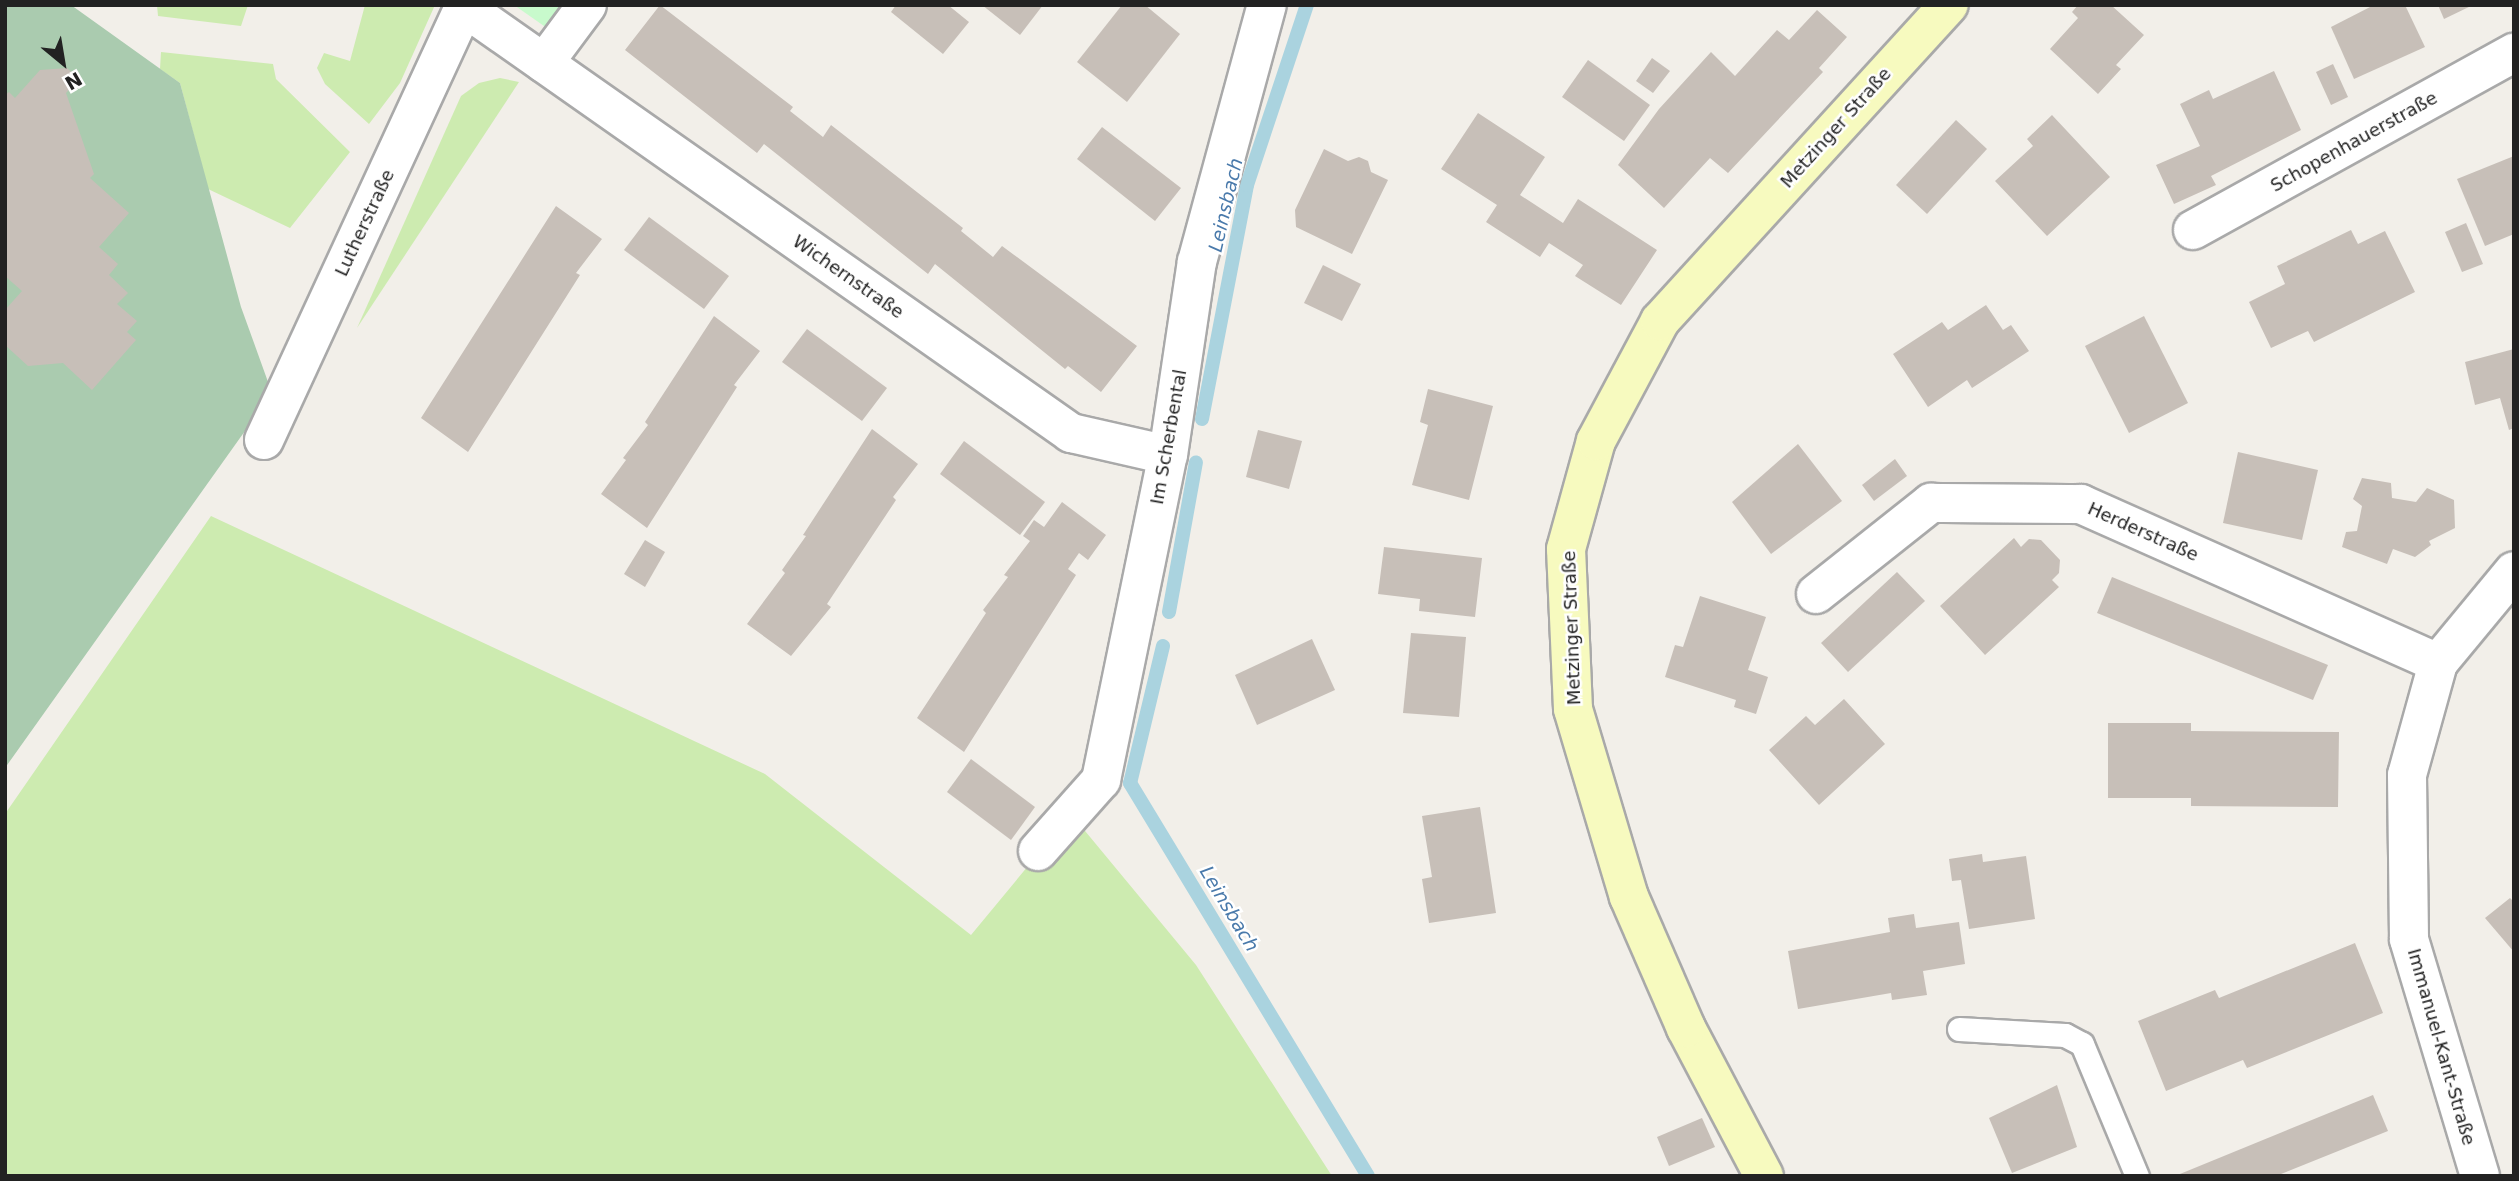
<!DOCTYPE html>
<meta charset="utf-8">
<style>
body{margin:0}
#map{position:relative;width:2519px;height:1181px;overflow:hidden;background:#f2efe9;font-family:"DejaVu Sans",sans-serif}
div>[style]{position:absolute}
.grass>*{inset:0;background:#cdebb0}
.cemetery>*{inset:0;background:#aacbaf}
.park>*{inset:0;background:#c8facc}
.stream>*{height:14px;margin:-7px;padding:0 7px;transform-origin:7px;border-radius:7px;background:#aad3df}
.building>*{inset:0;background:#c7bfb8}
.roads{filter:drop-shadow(2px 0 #a9a9a9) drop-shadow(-2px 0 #a9a9a9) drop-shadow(0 2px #a9a9a9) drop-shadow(0 -2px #a9a9a9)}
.service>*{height:23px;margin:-11.5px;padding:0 11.5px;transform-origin:11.5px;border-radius:11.5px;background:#fff}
.minor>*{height:38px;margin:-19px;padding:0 19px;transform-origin:19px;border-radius:19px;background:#fff}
.secondary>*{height:38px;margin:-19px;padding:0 19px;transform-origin:19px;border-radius:19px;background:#f7fabf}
span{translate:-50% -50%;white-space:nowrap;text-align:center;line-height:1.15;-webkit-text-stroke:5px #fff;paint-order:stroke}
.street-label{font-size:18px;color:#222}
.water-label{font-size:19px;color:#4a7aab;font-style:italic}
.frame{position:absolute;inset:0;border:7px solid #222;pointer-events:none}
.north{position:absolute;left:28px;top:28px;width:70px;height:70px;-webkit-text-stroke:5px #fff;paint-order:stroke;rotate:150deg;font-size:19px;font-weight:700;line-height:28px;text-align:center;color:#222}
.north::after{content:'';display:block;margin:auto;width:24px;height:32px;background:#222;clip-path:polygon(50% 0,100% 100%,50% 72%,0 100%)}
</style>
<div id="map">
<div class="grass">
<i style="clip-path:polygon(157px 5px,248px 5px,241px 26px,158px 16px)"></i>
<i style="clip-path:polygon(365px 5px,435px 5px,400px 83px,369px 124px,325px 84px,317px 68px,324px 53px,350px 61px)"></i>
<i style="clip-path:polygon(161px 52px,273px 64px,276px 79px,350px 152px,290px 228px,208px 189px,180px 83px,160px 69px)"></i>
<i style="clip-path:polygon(500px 78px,519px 82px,357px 328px,461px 96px,479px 83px)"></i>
<i style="clip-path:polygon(211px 516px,765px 774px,971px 935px,1071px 814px,1196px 965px,1332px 1176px,5px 1176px,5px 814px)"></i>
</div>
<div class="cemetery">
<i style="clip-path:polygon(5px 5px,71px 5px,180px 83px,241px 307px,272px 393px,5px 768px)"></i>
</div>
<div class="park">
<i style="clip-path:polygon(514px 5px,574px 5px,554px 33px)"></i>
</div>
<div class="stream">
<i style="left:1202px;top:419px;width:238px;rotate:-79.1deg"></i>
<i style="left:1247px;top:185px;width:190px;rotate:-71.6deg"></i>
<i style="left:1169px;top:612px;width:152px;rotate:-79.8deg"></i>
<i style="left:1163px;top:646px;width:141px;rotate:103.5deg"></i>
<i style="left:1130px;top:783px;width:459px;rotate:58.8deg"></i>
</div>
<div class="building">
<i style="clip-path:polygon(660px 5px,793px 107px,790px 111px,823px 137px,831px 125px,963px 228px,961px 231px,993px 257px,1002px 246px,1137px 346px,1101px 392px,1068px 366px,1065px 369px,935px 264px,928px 274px,764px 144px,757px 153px,625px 50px)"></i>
<i style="clip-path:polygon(896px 5px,948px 5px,969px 22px,943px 54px,891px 12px)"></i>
<i style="clip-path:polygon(982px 5px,1043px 5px,1020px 35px)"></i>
<i style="clip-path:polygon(1122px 5px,1145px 5px,1180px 34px,1127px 102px,1077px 62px)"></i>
<i style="clip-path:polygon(2078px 5px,2111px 5px,2144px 35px,2116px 65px,2121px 69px,2098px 94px,2050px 49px,2078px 18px,2072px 12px)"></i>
<i style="clip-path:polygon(2374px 5px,2405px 5px,2425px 47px,2354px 79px,2331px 27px)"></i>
<i style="clip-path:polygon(2438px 5px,2473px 5px,2444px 19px)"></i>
<i style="clip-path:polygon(1817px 10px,1847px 37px,1819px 68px,1823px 72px,1728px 173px,1710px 158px,1664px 208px,1618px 165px,1659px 109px,1711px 52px,1735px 76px,1777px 30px,1789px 40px)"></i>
<i style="clip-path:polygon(1652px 58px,1670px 71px,1653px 93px,1636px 81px)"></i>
<i style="clip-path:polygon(1588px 60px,1650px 105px,1624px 141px,1562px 97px)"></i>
<i style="clip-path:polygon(2333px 64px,2348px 97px,2331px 105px,2316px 72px)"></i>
<i style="clip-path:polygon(67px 68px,79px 79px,66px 93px,94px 174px,90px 178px,129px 213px,99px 247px,118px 264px,109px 275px,128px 293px,117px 304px,137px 321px,127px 332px,136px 340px,92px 390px,63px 363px,28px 366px,5px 345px,5px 310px,22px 291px,5px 276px,5px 95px,9px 92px,15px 98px,40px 70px)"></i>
<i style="clip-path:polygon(2274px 71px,2301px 130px,2211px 176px,2216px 185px,2174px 204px,2156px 165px,2200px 146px,2180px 104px,2209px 90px,2213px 99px)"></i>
<i style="clip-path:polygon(1478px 113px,1545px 157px,1520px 195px,1563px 223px,1578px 199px,1657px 250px,1621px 305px,1575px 276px,1583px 265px,1549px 243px,1540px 257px,1486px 222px,1497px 205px,1441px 169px)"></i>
<i style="clip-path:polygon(2052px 115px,2110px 177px,2047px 236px,1995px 181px,2033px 146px,2027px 139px)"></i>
<i style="clip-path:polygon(1956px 120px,1987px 149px,1927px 214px,1896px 185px)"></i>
<i style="clip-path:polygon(1102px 127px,1181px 188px,1155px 221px,1077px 159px)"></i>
<i style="clip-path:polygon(1324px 149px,1348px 161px,1359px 157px,1368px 161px,1371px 172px,1388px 180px,1352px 254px,1296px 227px,1295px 210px)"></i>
<i style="clip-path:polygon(2514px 156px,2514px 234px,2485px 246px,2457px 179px)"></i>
<i style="clip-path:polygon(556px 206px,602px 239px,576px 273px,580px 275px,468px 452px,421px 418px)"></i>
<i style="clip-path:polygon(649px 217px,729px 276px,704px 309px,624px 250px)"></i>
<i style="clip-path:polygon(2466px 223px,2483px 264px,2462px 272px,2445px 232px)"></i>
<i style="clip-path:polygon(2351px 230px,2358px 244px,2385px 231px,2415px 292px,2314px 342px,2308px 331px,2271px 348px,2249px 302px,2285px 284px,2277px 266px)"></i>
<i style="clip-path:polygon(1323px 265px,1361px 284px,1342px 321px,1304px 303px)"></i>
<i style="clip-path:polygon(1986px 305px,2003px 330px,2011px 325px,2029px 351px,1972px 388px,1967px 380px,1928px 407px,1893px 354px,1942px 322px,1948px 330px)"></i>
<i style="clip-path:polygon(714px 316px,760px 351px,734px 385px,737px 387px,647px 528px,601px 494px,626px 460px,623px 458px,648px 425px,645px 422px)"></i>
<i style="clip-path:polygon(2144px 316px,2188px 403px,2129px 433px,2085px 346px)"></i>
<i style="clip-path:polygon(807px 329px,887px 388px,862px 421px,782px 362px)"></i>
<i style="clip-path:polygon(2514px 349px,2514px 428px,2509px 430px,2500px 398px,2475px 405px,2465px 362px)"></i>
<i style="clip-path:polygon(1428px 389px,1493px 406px,1469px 500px,1412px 485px,1428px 425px,1420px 422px)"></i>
<i style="clip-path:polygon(872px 429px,918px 464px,893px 497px,896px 500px,827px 604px,831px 607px,791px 656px,747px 624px,785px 573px,782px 570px,806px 536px,803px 535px)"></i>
<i style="clip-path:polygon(1258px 430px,1302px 441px,1289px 489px,1246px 477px)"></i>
<i style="clip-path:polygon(964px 441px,1045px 502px,1020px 535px,940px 474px)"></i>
<i style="clip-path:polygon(1798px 444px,1842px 501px,1771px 554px,1732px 502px)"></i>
<i style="clip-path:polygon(2238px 452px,2318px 470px,2302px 540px,2223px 523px)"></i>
<i style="clip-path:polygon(1895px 459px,1907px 476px,1874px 501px,1862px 485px)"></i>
<i style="clip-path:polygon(2362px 478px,2391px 483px,2392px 498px,2416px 502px,2427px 488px,2454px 500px,2455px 528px,2429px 541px,2431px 545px,2415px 557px,2393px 549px,2387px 564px,2342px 547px,2346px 532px,2357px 531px,2362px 506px,2353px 499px)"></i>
<i style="clip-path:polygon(1062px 502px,1106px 535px,1088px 560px,1079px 553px,1068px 569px,1076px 575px,964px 752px,917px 718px,986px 613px,983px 610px,1008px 577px,1004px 575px,1030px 541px,1023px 536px,1034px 520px,1044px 527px)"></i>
<i style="clip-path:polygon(2014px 538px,2021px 547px,2029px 539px,2041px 540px,2060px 560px,2059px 573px,2052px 580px,2059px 587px,1985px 655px,1940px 606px)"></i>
<i style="clip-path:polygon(645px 540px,665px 552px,645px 587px,624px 574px)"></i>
<i style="clip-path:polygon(1384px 547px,1482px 558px,1475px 617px,1419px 611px,1420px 599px,1378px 594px)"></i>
<i style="clip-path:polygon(1897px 572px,1925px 601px,1848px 672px,1821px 643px)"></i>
<i style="clip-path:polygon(2112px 577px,2328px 665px,2313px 700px,2097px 613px)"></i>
<i style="clip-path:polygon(1700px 596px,1766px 617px,1748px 670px,1768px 677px,1756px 714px,1734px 707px,1736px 700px,1665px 677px,1675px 645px,1683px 647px)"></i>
<i style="clip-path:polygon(1411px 633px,1466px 637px,1459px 717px,1403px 713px)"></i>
<i style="clip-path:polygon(1312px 639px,1335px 690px,1257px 725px,1235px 675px)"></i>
<i style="clip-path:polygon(1844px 699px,1885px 744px,1819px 805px,1769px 750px,1806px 716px,1815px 725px)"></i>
<i style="clip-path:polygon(2108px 723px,2191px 723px,2191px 731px,2339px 732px,2338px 807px,2191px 806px,2191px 798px,2108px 798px)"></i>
<i style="clip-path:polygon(971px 759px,1035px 807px,1011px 840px,947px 792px)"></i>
<i style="clip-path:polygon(1480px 807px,1496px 913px,1429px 923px,1422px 879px,1432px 877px,1422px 816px)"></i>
<i style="clip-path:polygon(1982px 854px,1983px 862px,2026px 856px,2035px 919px,1969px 929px,1961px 880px,1952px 881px,1949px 859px)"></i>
<i style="clip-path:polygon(2510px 898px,2514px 902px,2514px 952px,2485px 918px)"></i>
<i style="clip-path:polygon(1914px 914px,1916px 928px,1959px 922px,1965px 964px,1923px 971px,1927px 995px,1892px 1000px,1891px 993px,1798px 1009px,1788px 951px,1890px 932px,1888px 918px)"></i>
<i style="clip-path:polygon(2355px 943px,2383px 1013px,2247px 1068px,2243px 1060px,2166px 1091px,2138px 1021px,2215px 990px,2219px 998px)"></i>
<i style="clip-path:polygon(2057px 1085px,2077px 1147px,2012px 1173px,1989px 1118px)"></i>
<i style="clip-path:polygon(2373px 1095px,2388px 1131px,2276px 1176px,2175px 1176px)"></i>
<i style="clip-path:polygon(1702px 1118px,1715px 1147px,1669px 1166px,1657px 1137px)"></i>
</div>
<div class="roads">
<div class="service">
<i style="left:1959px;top:1029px;width:106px;rotate:3.2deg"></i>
<i style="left:2065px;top:1035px;width:19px;rotate:28deg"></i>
<i style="left:2082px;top:1044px;width:143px;rotate:67.4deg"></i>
</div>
<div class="minor">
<i style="left:464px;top:7px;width:742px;rotate:35.06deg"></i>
<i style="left:1071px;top:433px;width:99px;rotate:12.8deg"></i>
<i style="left:544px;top:63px;width:72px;rotate:-53.4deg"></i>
<i style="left:2193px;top:230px;width:367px;rotate:-28.9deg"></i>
<i style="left:264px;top:440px;width:479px;rotate:-65.2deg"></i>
<i style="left:1816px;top:594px;width:147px;rotate:-38.4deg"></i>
<i style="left:1931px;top:503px;width:150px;rotate:0.4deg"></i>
<i style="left:2081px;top:504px;width:391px;rotate:24deg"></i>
<i style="left:1038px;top:851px;width:95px;rotate:-48.4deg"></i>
<i style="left:1101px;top:780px;width:332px;rotate:-78.4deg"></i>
<i style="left:1168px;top:455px;width:195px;rotate:-81.5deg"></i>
<i style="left:1197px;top:262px;width:266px;rotate:-74.8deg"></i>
<i style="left:2480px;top:1176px;width:247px;rotate:-106.7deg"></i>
<i style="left:2409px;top:939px;width:164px;rotate:-90.7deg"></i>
<i style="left:2407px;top:775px;width:116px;rotate:-74.5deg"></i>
<i style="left:2438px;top:663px;width:119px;rotate:-50.4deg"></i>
</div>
<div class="secondary">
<i style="left:1764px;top:1176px;width:167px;rotate:-117.8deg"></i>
<i style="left:1686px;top:1028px;width:143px;rotate:-113.5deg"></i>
<i style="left:1629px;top:897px;width:196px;rotate:-106.6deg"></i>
<i style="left:1573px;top:709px;width:160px;rotate:-92.5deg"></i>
<i style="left:1566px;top:549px;width:112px;rotate:-74.5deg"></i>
<i style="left:1596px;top:441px;width:136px;rotate:-61.9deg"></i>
<i style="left:1660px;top:321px;width:428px;rotate:-47.6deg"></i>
</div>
</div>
<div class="street-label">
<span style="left:1836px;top:128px;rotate:-48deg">Metzinger Straße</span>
<span style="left:2354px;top:142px;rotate:-29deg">Schopenhauerstraße</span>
<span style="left:365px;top:223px;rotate:-65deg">Lutherstraße</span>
<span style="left:848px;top:277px;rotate:35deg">Wichernstraße</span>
<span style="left:1169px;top:437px;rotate:-80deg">Im Scherbental</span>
<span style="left:2143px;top:532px;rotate:24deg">Herderstraße</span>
<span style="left:1572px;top:628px;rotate:-92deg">Metzinger Straße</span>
<span style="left:2441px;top:1047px;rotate:74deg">Immanuel-Kant-Straße</span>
</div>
<div class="water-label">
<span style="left:1226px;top:205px;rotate:-77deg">Leinsbach</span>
<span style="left:1229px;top:909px;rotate:59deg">Leinsbach</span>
</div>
<div class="frame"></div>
<div class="north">N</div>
</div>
